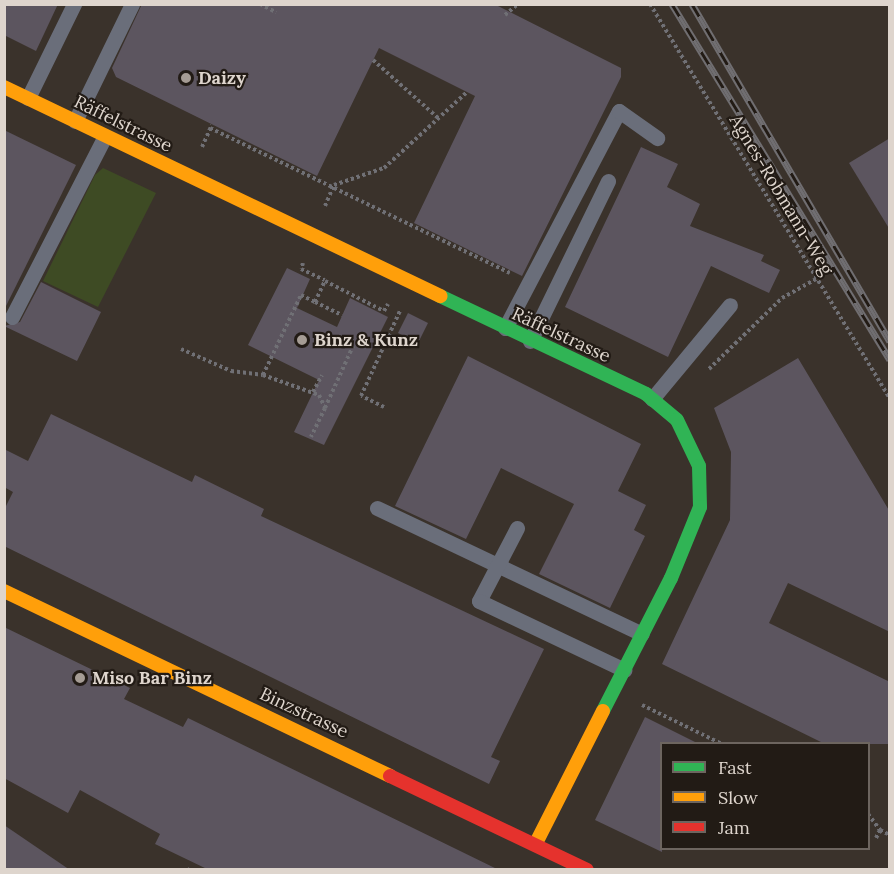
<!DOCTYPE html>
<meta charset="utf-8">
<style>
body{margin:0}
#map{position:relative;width:894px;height:874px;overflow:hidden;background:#3a322b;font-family:Lora,serif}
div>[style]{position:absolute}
.green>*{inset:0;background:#3e4b24}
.building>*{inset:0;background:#5c555f}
.path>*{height:4px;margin-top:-2px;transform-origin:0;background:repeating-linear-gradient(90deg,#707075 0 3px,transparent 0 6px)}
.lane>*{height:15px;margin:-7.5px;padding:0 7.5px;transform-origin:7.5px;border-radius:7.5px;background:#6a6e7a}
.fast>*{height:14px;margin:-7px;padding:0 7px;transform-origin:7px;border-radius:7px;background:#30b455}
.slow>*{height:14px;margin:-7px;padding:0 7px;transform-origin:7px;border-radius:7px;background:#ff9f0a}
.jam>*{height:14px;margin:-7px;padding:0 7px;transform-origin:7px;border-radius:7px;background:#e5322d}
.rail>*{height:7px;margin-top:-3.5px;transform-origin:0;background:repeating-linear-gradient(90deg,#221b15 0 14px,#706e71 0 28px);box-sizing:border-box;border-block:2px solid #706e71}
.dots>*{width:16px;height:16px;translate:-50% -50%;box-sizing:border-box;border:3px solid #221b15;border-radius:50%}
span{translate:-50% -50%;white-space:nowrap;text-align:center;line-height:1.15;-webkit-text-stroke:4.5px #221b15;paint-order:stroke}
.poi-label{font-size:18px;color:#ded5cd;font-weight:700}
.left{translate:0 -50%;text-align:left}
.street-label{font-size:18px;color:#ded5cd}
.frame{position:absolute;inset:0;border:6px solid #ded5cd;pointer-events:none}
.legend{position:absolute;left:660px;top:742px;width:210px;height:108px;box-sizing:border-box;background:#221b15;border:2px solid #6d655f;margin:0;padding:8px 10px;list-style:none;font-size:18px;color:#ded5cd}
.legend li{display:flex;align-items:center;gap:12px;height:30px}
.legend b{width:30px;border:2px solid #6d655f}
</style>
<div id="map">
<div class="green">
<i style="clip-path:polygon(103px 168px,156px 193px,98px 307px,43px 281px,95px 175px)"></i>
</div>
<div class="building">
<i style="clip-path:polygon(4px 4px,58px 4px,36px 51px,4px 35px)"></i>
<i style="clip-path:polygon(142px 4px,494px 4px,621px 68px,621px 77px,522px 276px,414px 223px,475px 96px,379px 48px,317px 176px,116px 77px,112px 68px)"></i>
<i style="clip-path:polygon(4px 130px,76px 165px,4px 310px)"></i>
<i style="clip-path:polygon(890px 138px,890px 230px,849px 163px)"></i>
<i style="clip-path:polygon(641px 147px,678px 164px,667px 187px,700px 204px,690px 226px,764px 255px,761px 261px,780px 270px,769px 293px,711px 266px,668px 357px,565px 307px)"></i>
<i style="clip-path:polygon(287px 268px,310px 279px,297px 308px,337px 327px,350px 298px,388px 317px,324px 445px,294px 432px,319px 380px,248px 345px)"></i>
<i style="clip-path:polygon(41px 282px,101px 312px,77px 361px,4px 326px,20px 322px)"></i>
<i style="clip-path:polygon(408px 313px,428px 323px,418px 343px,398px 333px)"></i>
<i style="clip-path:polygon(468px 356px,641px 444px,618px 491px,646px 505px,634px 530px,645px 536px,610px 608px,539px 574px,574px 504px,501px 468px,466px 539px,395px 506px)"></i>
<i style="clip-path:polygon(798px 358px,890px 512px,890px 632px,788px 583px,769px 623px,890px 682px,890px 744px,825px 744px,662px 664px,730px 520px,731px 452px,714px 408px)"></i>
<i style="clip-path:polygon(51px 414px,192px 482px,195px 475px,264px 509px,261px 516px,544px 649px,491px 757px,500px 761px,489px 784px,4px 546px,4px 510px,13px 492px,4px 487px,4px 449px,28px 461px)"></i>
<i style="clip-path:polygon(4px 627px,130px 688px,124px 699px,183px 727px,188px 718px,499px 870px,209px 870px,155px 844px,160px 834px,80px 790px,68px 813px,4px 778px)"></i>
<i style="clip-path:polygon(645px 717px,699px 744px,662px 744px,662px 852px,595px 820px)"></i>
<i style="clip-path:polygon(4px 825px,70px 870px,4px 870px)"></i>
</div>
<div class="path">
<i style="left:260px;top:4px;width:18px;rotate:27deg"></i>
<i style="left:650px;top:4px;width:462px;rotate:58.7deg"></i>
<i style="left:505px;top:15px;width:17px;rotate:-40deg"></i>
<i style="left:373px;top:60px;width:87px;rotate:41.7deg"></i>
<i style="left:210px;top:128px;width:333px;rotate:25.8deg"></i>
<i style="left:202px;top:147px;width:24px;rotate:-66deg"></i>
<i style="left:325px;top:206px;width:23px;rotate:-67deg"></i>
<i style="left:334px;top:185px;width:53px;rotate:-18.8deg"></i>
<i style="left:384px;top:168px;width:113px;rotate:-42.5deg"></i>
<i style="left:303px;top:263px;width:6px;rotate:108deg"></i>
<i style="left:301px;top:269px;width:26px;rotate:25deg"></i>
<i style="left:315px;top:302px;width:30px;rotate:26deg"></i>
<i style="left:181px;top:349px;width:55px;rotate:23.7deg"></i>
<i style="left:231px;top:371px;width:32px;rotate:7deg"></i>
<i style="left:263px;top:375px;width:89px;rotate:-64.6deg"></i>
<i style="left:301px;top:295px;width:16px;rotate:27deg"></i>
<i style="left:315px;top:302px;width:23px;rotate:-65deg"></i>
<i style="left:325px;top:281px;width:66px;rotate:27deg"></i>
<i style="left:384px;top:311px;width:8px;rotate:-60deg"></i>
<i style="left:709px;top:369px;width:102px;rotate:-44.2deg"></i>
<i style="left:782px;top:298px;width:39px;rotate:-29deg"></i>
<i style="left:263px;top:375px;width:59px;rotate:19.7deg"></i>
<i style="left:319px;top:395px;width:14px;rotate:65deg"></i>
<i style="left:325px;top:408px;width:32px;rotate:116deg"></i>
<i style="left:313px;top:392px;width:19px;rotate:-62deg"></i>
<i style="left:384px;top:407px;width:25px;rotate:-154deg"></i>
<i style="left:361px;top:396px;width:94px;rotate:-65.4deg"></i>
<i style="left:325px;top:408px;width:68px;rotate:-65.7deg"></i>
<i style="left:642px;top:705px;width:89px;rotate:26deg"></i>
<i style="left:868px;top:814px;width:20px;rotate:53deg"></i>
<i style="left:876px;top:838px;width:9px;rotate:-63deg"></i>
<i style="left:880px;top:830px;width:11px;rotate:27deg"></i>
<i style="left:189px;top:870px;width:2px;rotate:-63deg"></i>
</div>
<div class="lane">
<i style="left:28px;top:98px;width:105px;rotate:-63.9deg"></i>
<i style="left:75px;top:121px;width:130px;rotate:-64deg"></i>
<i style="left:12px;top:317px;width:203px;rotate:-62.8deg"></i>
<i style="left:505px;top:328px;width:245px;rotate:-62.3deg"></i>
<i style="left:619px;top:111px;width:47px;rotate:35.4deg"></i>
<i style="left:530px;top:341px;width:178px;rotate:-64deg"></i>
<i style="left:652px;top:399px;width:122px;rotate:-50.3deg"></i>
<i style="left:377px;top:508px;width:293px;rotate:25.4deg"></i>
<i style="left:517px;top:528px;width:82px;rotate:117.5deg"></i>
<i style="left:479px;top:601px;width:161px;rotate:25.4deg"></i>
</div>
<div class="fast">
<i style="left:440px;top:296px;width:228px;rotate:25.4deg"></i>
<i style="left:646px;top:394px;width:40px;rotate:40deg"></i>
<i style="left:677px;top:420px;width:51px;rotate:64.4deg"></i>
<i style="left:699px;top:466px;width:41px;rotate:88.6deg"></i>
<i style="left:700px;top:507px;width:77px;rotate:112.2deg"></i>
<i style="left:671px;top:578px;width:149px;rotate:117.1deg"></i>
</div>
<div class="slow">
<i style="left:4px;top:87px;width:484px;rotate:25.6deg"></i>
<i style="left:4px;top:591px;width:428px;rotate:25.6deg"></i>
<i style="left:536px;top:843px;width:148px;rotate:-63.1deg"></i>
</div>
<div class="jam">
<i style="left:390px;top:776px;width:218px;rotate:25.5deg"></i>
</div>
<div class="rail">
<i style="left:672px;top:4px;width:417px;rotate:58.5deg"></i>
<i style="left:692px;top:4px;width:391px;rotate:59.6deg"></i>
</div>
<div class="dots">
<i style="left:186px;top:78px;background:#a59c94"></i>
<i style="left:302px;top:340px;background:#a59c94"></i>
<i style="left:80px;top:678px;background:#a59c94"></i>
</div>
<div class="poi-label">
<span class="left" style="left:198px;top:78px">Daizy</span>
<span class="left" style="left:314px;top:340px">Binz &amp; Kunz</span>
<span class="left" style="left:92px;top:678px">Miso Bar Binz</span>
</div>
<div class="street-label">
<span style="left:123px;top:124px;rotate:26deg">Räffelstrasse</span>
<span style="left:781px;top:195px;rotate:59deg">Agnes-Robmann-Weg</span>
<span style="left:561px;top:335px;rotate:25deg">Räffelstrasse</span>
<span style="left:304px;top:713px;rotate:25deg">Binzstrasse</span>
</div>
<div class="frame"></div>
<ul class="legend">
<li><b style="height:8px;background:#30b455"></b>Fast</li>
<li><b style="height:8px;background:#ff9f0a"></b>Slow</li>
<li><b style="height:8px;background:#e5322d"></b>Jam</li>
</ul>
</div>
